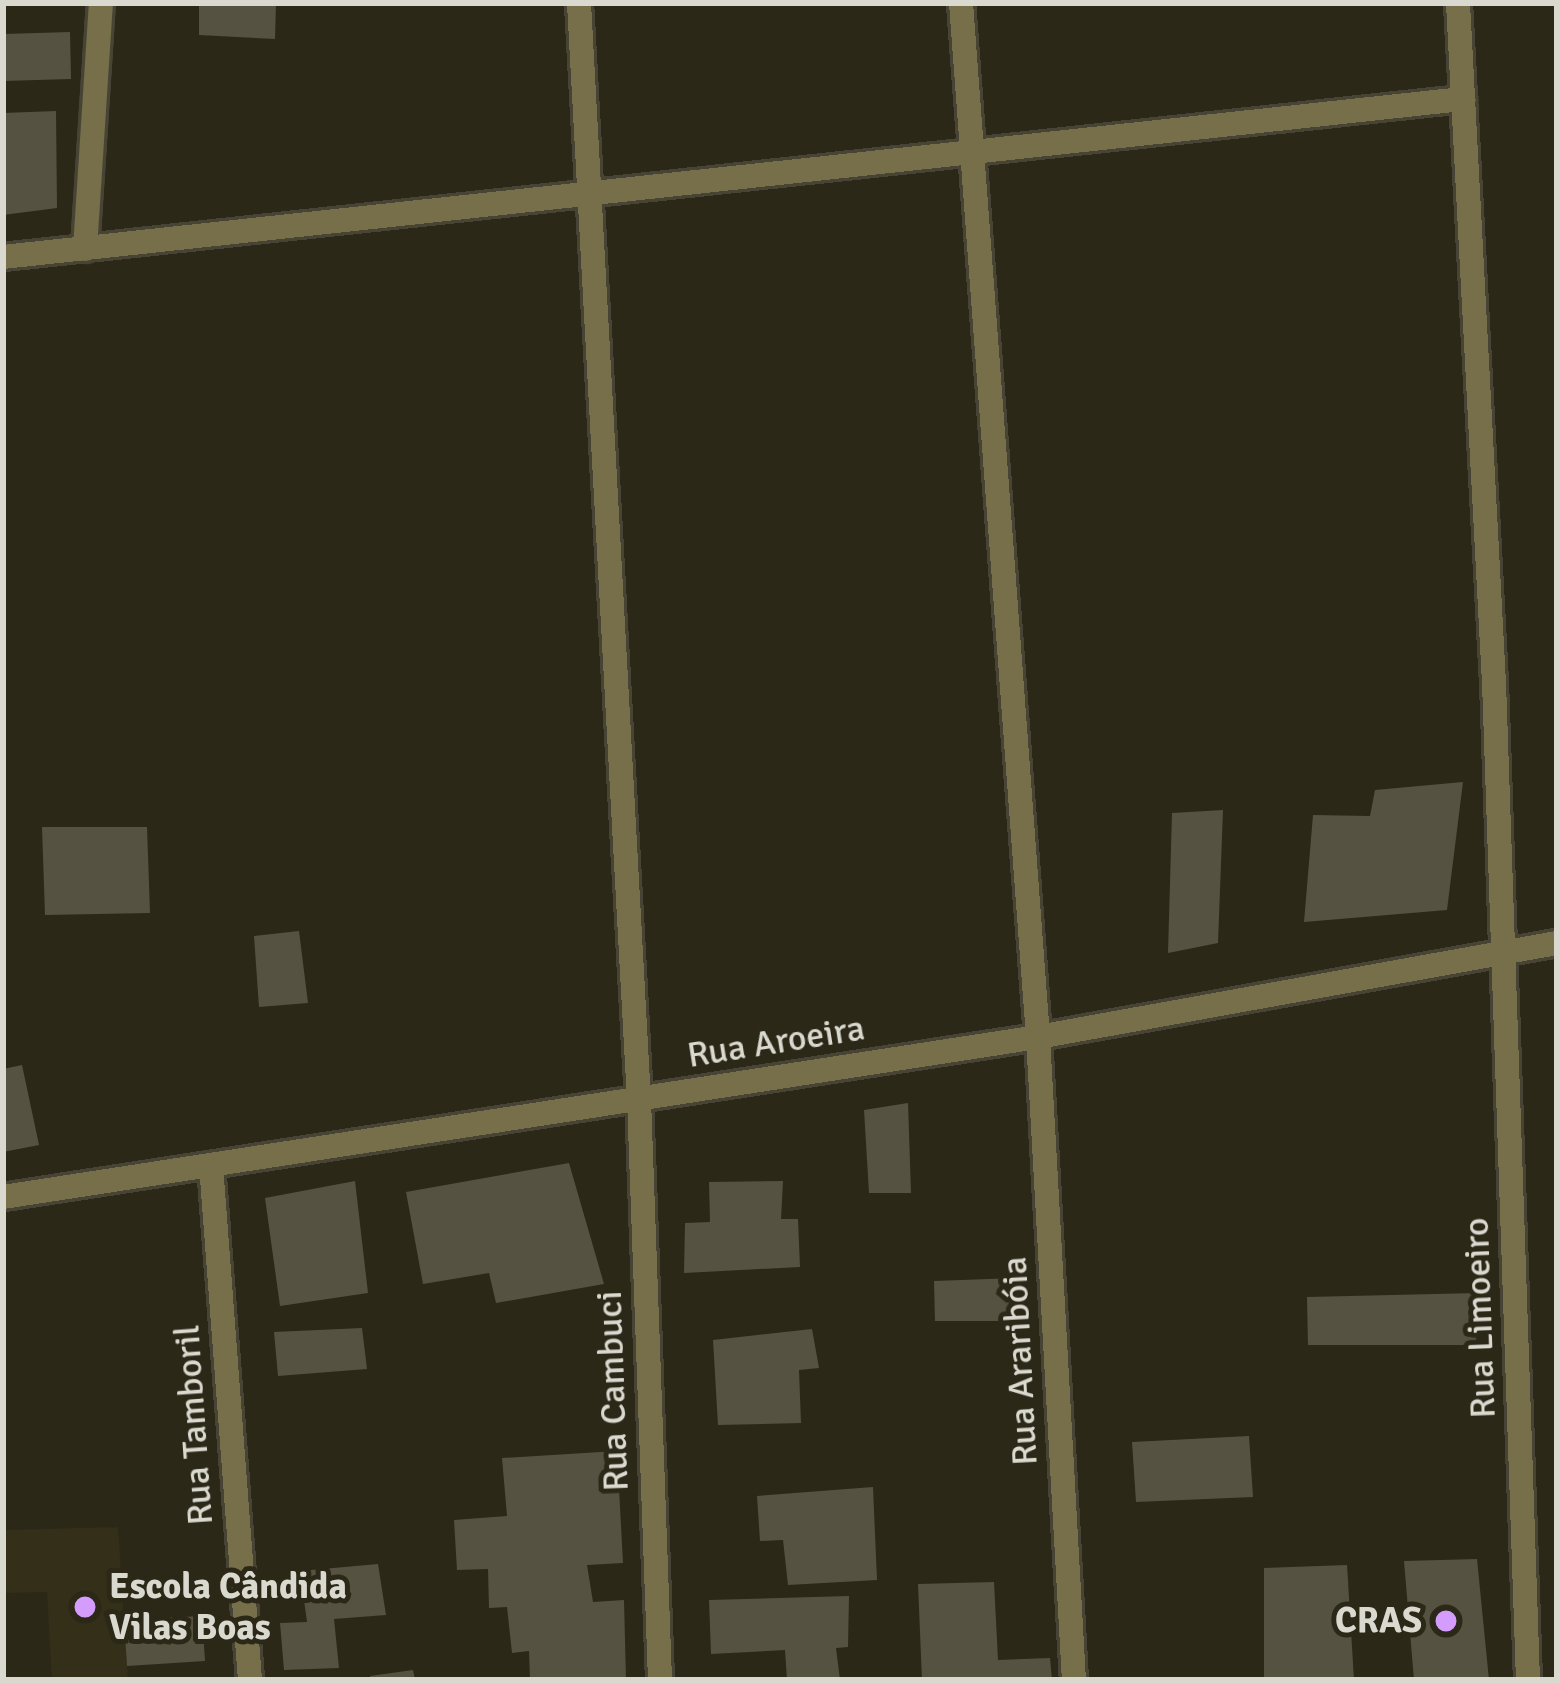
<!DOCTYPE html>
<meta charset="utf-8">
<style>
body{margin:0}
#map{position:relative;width:1560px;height:1683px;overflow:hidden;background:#2b2818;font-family:Signika,sans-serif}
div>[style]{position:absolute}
.built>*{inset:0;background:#332f18}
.building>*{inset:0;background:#555241}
.roads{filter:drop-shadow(3px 0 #474435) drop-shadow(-3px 0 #474435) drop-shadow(0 3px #474435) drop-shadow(0 -3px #474435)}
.minor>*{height:24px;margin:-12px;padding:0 12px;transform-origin:12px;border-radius:12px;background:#766f49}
.dots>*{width:33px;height:33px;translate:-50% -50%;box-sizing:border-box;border:6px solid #2b2818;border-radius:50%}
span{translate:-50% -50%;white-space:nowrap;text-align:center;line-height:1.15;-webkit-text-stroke:10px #2b2818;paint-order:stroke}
.street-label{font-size:36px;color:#dad9cf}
.poi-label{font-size:36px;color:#dad9cf;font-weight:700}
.left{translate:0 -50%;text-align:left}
.right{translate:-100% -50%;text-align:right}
.frame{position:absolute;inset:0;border:6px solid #dad9cf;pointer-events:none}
</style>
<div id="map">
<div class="built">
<i style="clip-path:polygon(118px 1527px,128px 1680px,52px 1680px,47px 1592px,3px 1593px,3px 1530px)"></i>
</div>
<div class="building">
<i style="clip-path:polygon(199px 3px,276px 3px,275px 39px,199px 35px)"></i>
<i style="clip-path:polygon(70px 32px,71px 79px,3px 81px,3px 34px)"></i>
<i style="clip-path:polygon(56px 111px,57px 208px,3px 215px,3px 113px)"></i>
<i style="clip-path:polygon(1463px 782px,1447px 910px,1304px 922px,1313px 815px,1370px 816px,1375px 790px)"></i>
<i style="clip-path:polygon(1223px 810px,1218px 943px,1168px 953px,1172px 813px)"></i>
<i style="clip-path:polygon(42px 827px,147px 827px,150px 913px,45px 915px)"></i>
<i style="clip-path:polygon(299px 931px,308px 1003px,259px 1007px,254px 936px)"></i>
<i style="clip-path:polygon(22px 1065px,39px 1145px,3px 1152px,3px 1069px)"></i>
<i style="clip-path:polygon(908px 1103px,911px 1193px,869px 1193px,864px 1110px)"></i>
<i style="clip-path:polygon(569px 1163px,604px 1284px,496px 1303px,489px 1273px,423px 1284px,406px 1192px)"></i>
<i style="clip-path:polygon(355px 1181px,368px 1293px,280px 1306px,265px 1198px)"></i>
<i style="clip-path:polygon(783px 1181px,781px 1219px,798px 1219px,800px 1267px,684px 1273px,685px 1223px,710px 1222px,709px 1182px)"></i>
<i style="clip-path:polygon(1016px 1278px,1015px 1321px,935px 1321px,934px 1281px)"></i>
<i style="clip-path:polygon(1477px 1293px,1476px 1345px,1308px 1345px,1307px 1297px)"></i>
<i style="clip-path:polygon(362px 1328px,367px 1369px,278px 1376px,274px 1332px)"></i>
<i style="clip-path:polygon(812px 1329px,819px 1368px,799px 1370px,801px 1423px,718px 1425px,713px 1340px)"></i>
<i style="clip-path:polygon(1249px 1436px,1253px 1497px,1136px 1502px,1132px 1442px)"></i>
<i style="clip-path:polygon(617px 1451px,623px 1563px,587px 1565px,593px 1602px,624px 1600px,626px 1680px,530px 1680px,529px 1651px,512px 1653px,507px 1607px,489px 1608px,488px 1569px,457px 1570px,454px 1520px,507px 1516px,502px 1458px)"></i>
<i style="clip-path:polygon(873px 1487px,877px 1580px,788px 1585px,783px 1540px,760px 1541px,757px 1496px)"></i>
<i style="clip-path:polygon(1477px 1559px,1489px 1680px,1414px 1680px,1404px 1561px)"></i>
<i style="clip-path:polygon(378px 1564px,386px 1615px,334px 1619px,339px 1668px,284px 1670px,280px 1623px,307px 1622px,300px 1571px)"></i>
<i style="clip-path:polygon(1347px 1565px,1354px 1680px,1264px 1680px,1264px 1568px)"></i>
<i style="clip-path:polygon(994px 1582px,998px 1660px,1050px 1658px,1052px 1680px,922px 1680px,918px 1584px)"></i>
<i style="clip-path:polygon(849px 1596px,848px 1647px,836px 1648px,840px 1680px,787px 1680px,785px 1650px,711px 1654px,709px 1600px)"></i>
<i style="clip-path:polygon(202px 1616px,205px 1661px,127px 1666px,124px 1620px)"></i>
<i style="clip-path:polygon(413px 1670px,415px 1680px,371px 1680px,370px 1676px)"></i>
</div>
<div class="roads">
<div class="minor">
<i style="left:579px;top:3px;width:1098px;rotate:86.87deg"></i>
<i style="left:639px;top:1099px;width:581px;rotate:87.93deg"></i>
<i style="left:961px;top:3px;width:1037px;rotate:85.74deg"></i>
<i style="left:1038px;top:1037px;width:644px;rotate:86.8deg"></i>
<i style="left:1458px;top:3px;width:680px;rotate:86.97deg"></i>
<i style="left:1494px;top:682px;width:999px;rotate:88.05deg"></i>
<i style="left:85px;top:249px;width:247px;rotate:-86.3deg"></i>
<i style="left:3px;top:257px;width:1469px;rotate:-6.18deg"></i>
<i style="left:211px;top:1165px;width:516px;rotate:85.67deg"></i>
<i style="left:3px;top:1197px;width:1047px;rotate:-8.79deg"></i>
<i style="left:1038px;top:1037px;width:527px;rotate:-10.27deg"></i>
</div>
</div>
<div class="dots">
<i style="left:85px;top:1607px;background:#d49cfc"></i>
<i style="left:1446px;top:1621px;background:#d49cfc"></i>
</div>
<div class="street-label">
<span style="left:776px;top:1042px;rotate:-9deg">Rua Aroeira</span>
<span style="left:1480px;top:1318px;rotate:-92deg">Rua Limoeiro</span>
<span style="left:1020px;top:1361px;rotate:-93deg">Rua Araribóia</span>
<span style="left:613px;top:1391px;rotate:-92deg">Rua Cambuci</span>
<span style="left:194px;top:1425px;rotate:-94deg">Rua Tamboril</span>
</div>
<div class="poi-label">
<span class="left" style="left:109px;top:1607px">Escola Cândida<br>Vilas Boas</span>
<span class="right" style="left:1422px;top:1621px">CRAS</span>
</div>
<div class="frame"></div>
</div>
